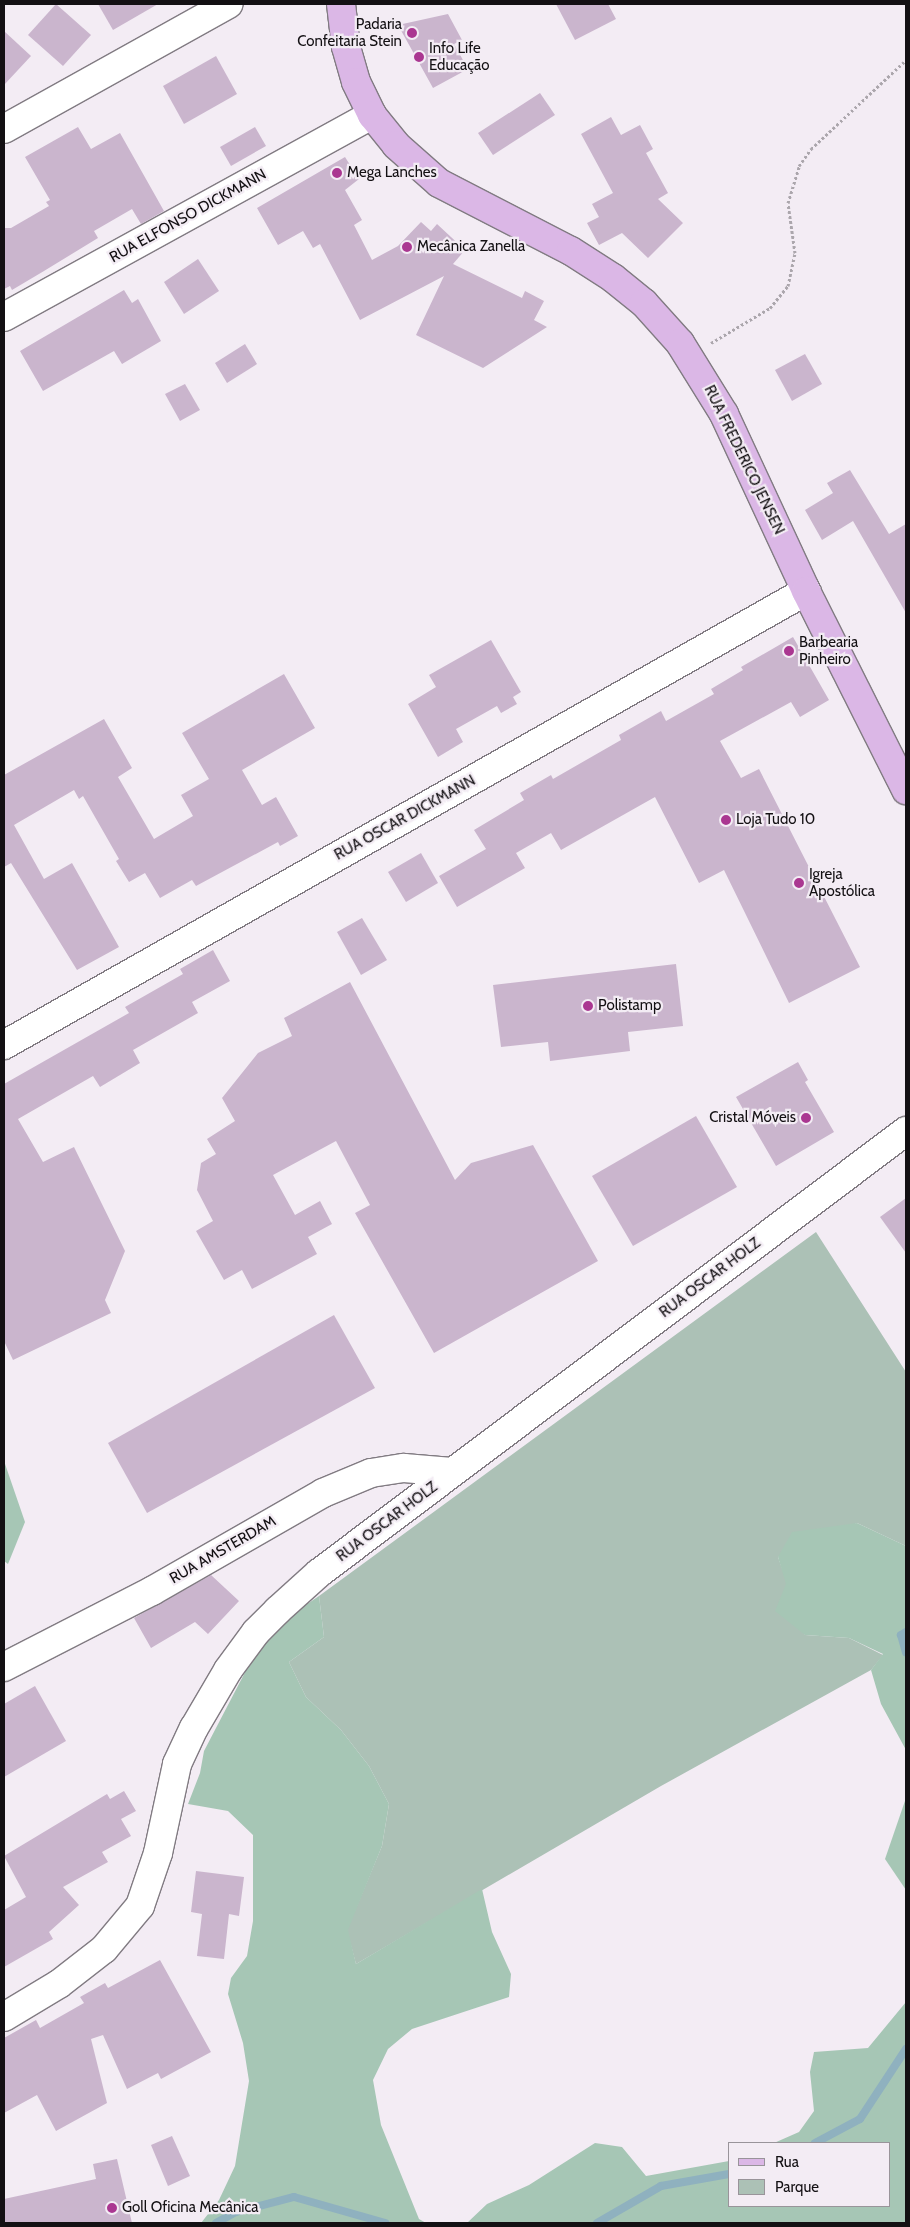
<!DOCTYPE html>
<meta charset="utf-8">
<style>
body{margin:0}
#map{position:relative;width:910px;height:2227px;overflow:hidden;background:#f3ecf4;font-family:Cabin,sans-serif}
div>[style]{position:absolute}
.green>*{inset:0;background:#acc1b6}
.forest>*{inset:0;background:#a6c6b5}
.stream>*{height:8px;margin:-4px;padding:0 4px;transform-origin:4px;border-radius:4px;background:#8fb1bf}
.building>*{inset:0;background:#cab5cd}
.path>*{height:3px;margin-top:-1.5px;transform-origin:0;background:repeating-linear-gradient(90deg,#aba6ac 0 2.5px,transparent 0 5px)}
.roads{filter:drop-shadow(1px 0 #817b82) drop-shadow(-1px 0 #817b82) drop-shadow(0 1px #817b82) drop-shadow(0 -1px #817b82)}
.minor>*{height:28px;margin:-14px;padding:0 14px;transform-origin:14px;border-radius:14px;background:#fff}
.major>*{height:28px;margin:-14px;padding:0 14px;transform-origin:14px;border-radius:14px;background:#dbb7e6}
.dots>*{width:14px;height:14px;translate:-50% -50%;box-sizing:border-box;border:2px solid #f3ecf4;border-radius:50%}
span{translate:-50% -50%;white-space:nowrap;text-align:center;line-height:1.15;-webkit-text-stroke:4.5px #f3ecf4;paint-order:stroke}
.poi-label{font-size:15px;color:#131013}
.right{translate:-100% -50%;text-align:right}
.left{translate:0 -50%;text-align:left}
.street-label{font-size:15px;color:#131013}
.frame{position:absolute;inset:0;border:5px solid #131013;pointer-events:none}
.legend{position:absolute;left:728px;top:2142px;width:162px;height:65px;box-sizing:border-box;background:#f3ecf4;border:1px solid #99949a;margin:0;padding:6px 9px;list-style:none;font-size:15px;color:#131013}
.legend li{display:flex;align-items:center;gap:10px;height:25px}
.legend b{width:25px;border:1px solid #99949a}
</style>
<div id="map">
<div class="green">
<i style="clip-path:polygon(816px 1232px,906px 1372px,906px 1546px,857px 1523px,778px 1557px,805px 1635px,849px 1638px,883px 1655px,871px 1670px,661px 1786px,356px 1964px,347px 1930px,382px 1846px,389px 1804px,369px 1766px,341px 1730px,306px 1697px,289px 1662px,324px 1637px,319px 1596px)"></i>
</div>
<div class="forest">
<i style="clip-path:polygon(4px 1461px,25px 1522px,8px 1564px,4px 1561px)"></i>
<i style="clip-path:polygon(857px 1523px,906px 1546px,906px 1750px,881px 1704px,871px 1670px,883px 1654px,849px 1638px,805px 1635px,775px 1611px,786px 1584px,778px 1557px,792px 1532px)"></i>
<i style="clip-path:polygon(319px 1596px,324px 1637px,289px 1662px,306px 1697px,341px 1730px,369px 1766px,389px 1804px,382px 1846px,348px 1930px,356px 1964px,482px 1889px,492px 1932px,511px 1974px,509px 1997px,412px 2029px,388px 2049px,373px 2080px,381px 2125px,419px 2219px,426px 2223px,201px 2223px,219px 2200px,235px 2166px,249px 2081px,243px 2043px,228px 1994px,231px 1978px,247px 1956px,253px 1921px,253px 1835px,228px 1811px,188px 1804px,200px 1773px,204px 1751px,253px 1657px,273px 1627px)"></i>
<i style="clip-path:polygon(906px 1798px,906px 1890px,885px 1859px)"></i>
<i style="clip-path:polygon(906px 2002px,906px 2223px,467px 2223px,487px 2204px,529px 2185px,595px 2143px,622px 2147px,646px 2176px,729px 2161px,729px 2206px,889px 2206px,889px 2143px,774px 2143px,799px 2132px,814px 2111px,810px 2072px,814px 2052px,868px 2048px)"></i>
</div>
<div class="stream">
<i style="left:906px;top:1632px;width:6px;rotate:149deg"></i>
<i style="left:901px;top:1635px;width:18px;rotate:74deg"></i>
<i style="left:815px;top:2143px;width:51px;rotate:-28.1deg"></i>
<i style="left:860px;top:2119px;width:84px;rotate:-56.7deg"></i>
<i style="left:216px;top:2223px;width:23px;rotate:-29deg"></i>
<i style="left:236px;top:2212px;width:60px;rotate:-14.5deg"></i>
<i style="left:294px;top:2197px;width:95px;rotate:15.9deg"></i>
<i style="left:597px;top:2223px;width:74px;rotate:-30deg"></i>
<i style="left:661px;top:2186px;width:69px;rotate:-10deg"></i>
</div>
<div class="building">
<i style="clip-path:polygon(56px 4px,91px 35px,63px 66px,28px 35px)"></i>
<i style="clip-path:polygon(98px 4px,158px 4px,113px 30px)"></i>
<i style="clip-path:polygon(556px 4px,608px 4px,616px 19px,575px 40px)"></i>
<i style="clip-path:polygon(448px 14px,462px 40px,454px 44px,468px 69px,433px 88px,398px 25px)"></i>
<i style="clip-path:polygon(4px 31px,31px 56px,4px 85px)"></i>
<i style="clip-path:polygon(216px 56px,237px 94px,184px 124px,163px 86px)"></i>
<i style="clip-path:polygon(540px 93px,555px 115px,493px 155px,478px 133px)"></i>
<i style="clip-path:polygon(611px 117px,621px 135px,640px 125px,653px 149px,646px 153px,668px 193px,658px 199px,683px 223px,648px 258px,622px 233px,599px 245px,587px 223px,599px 217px,592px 204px,613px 193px,581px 134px)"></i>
<i style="clip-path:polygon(78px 127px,91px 149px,120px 133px,164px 211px,141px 224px,132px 209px,94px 231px,98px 238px,44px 271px,12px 290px,10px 286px,4px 289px,4px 228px,11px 228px,49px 206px,46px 202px,50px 200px,25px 157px)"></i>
<i style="clip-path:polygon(255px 127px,266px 146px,231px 166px,220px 147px)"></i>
<i style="clip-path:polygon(345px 157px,359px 179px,345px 190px,362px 220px,354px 225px,372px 260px,398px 246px,421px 222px,431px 231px,437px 224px,465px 250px,453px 264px,522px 298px,525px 291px,544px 301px,534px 320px,547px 327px,483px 368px,416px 335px,444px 276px,360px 320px,320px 244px,313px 248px,303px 231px,278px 245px,257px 208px)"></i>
<i style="clip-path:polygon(198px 259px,219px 291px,184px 314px,164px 282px)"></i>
<i style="clip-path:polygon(124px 290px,132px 303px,138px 299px,161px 341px,122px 364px,114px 351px,43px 391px,20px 351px)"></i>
<i style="clip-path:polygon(245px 344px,257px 364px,227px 383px,215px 363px)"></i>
<i style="clip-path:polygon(805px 354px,822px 384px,792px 401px,775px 370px)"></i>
<i style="clip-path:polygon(185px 384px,200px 410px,180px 421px,165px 394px)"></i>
<i style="clip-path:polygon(850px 470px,889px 534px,906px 524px,906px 613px,853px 521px,822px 540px,805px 510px,833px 493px,827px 483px)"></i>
<i style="clip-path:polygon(793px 637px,829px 700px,800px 717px,791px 702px,720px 741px,741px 778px,759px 769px,860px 967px,789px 1003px,724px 870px,699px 883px,655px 797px,561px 850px,551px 833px,516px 853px,525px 868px,457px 907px,439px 876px,486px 849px,474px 830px,524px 800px,520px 793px,551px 775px,553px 779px,621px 740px,619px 735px,661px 711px,666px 721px,714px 694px,711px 689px,743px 670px,741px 667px)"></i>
<i style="clip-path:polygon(491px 640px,521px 692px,513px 697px,517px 704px,501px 713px,497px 706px,456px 729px,463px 742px,438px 757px,408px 704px,436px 687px,429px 675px)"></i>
<i style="clip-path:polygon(284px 674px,315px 728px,242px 770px,262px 805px,276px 797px,298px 836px,280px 846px,278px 842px,196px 886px,192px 880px,160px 898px,145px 873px,129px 882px,116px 861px,119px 859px,83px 796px,79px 799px,74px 790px,14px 825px,44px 879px,72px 863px,119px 947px,77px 970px,11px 863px,4px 867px,4px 775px,104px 719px,132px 768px,118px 777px,154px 839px,193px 816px,181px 795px,209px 779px,182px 733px)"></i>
<i style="clip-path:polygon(421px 853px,438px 883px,406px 902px,388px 872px)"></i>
<i style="clip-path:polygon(362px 918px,387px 960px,361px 975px,337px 932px)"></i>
<i style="clip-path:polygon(213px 950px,230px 981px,192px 1002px,198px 1013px,133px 1050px,140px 1063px,100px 1087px,93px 1076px,18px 1119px,43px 1162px,74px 1147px,125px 1251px,105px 1300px,111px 1313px,13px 1360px,4px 1341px,4px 1084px,129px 1013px,125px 1007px,183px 974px,180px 969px)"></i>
<i style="clip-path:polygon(676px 964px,683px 1026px,628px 1032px,630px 1051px,550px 1061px,548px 1042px,501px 1047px,493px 985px)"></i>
<i style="clip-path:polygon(350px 982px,455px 1180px,471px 1163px,533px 1145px,598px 1261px,434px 1353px,355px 1213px,370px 1205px,336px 1141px,273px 1175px,295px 1215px,320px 1201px,332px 1224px,308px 1237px,317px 1254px,252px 1289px,242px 1270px,224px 1280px,196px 1231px,213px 1221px,197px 1190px,201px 1163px,216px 1154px,207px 1139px,235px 1121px,222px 1098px,258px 1053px,292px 1036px,284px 1018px)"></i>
<i style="clip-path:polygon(798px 1062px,808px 1080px,805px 1082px,834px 1132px,776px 1166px,736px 1097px)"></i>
<i style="clip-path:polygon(696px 1116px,737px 1187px,633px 1246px,592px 1176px)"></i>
<i style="clip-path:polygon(906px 1198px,906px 1253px,880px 1217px)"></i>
<i style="clip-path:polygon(334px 1315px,375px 1388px,147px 1513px,108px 1443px)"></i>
<i style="clip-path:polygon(211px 1575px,239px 1601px,208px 1634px,195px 1622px,151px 1648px,134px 1618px)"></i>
<i style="clip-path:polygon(35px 1686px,66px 1741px,4px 1777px,4px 1704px)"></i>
<i style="clip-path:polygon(124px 1791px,136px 1811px,121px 1819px,131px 1836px,102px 1852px,108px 1862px,63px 1887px,79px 1905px,49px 1932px,53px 1939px,4px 1967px,4px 1910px,26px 1897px,4px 1856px,107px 1794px,110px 1799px)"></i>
<i style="clip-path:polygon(196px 1871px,244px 1877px,239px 1916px,229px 1914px,224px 1959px,197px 1956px,202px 1914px,191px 1912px)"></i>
<i style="clip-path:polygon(160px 1960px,211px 2052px,161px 2079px,158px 2073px,127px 2089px,103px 2035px,91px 2039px,107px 2103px,56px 2131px,37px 2095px,4px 2113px,4px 2038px,36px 2020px,40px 2028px,84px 2003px,80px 1997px,105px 1983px,108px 1988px)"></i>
<i style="clip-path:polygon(172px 2136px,190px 2176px,168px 2186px,151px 2145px)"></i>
<i style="clip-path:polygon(117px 2159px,132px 2223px,4px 2223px,4px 2199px,96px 2179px,93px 2164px)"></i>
</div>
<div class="path">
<i style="left:711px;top:343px;width:69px;rotate:-30.7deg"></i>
<i style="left:770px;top:308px;width:28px;rotate:-51deg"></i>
<i style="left:788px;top:286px;width:34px;rotate:-78deg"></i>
<i style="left:795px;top:253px;width:50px;rotate:-98deg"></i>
<i style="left:788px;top:203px;width:39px;rotate:-73deg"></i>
<i style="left:799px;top:166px;width:21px;rotate:-55deg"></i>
<i style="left:811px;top:149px;width:130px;rotate:-43.1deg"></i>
</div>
<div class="roads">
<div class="minor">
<i style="left:4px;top:129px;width:257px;rotate:-29.1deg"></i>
<i style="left:4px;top:317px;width:420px;rotate:-28.8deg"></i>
<i style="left:4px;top:1045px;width:922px;rotate:-29.51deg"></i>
<i style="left:4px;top:1667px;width:166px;rotate:-27.2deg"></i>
<i style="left:152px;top:1591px;width:197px;rotate:-29.8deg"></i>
<i style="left:323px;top:1493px;width:52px;rotate:-22.6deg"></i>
<i style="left:371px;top:1473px;width:33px;rotate:-9deg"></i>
<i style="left:404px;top:1468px;width:48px;rotate:4.8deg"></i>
<i style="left:4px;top:2017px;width:64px;rotate:-31deg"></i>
<i style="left:59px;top:1984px;width:57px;rotate:-37.9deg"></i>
<i style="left:104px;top:1949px;width:56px;rotate:-50.1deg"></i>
<i style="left:140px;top:1906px;width:56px;rotate:-71.2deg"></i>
<i style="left:158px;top:1853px;width:91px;rotate:-77.9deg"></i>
<i style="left:177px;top:1764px;width:40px;rotate:-65deg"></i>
<i style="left:194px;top:1728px;width:67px;rotate:-59.6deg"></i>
<i style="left:228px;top:1670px;width:47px;rotate:-53.6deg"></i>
<i style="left:256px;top:1632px;width:31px;rotate:-45deg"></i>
<i style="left:278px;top:1610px;width:55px;rotate:-42.1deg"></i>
<i style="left:319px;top:1573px;width:735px;rotate:-36.98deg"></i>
</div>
<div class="major">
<i style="left:341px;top:4px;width:43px;rotate:83.4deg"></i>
<i style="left:346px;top:47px;width:36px;rotate:74deg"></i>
<i style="left:356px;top:82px;width:37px;rotate:64deg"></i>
<i style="left:372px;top:115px;width:38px;rotate:51deg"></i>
<i style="left:396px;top:145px;width:57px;rotate:41.5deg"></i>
<i style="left:439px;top:183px;width:148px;rotate:27.3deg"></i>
<i style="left:571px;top:251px;width:50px;rotate:32.7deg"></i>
<i style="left:613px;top:278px;width:40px;rotate:39deg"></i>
<i style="left:644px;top:303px;width:54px;rotate:48deg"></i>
<i style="left:680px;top:343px;width:84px;rotate:58.2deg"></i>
<i style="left:724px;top:414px;width:195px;rotate:65.1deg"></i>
<i style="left:806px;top:591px;width:223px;rotate:63.3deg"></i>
</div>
</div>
<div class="dots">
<i style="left:412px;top:33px;background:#aa3791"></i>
<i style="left:419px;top:57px;background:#aa3791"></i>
<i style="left:337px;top:173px;background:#aa3791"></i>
<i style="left:407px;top:247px;background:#aa3791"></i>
<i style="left:789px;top:651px;background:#aa3791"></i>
<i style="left:726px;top:820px;background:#aa3791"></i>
<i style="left:799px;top:883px;background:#aa3791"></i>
<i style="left:588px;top:1006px;background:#aa3791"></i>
<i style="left:806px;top:1118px;background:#aa3791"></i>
<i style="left:112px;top:2208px;background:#aa3791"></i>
</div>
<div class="poi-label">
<span class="right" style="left:402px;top:33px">Padaria<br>Confeitaria Stein</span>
<span class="left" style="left:429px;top:57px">Info Life<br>Educação</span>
<span class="left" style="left:347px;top:173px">Mega Lanches</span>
<span class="left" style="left:417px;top:247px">Mecânica Zanella</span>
<span class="left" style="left:799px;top:651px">Barbearia<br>Pinheiro</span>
<span class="left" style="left:736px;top:820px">Loja Tudo 10</span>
<span class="left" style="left:809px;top:883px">Igreja<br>Apostólica</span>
<span class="left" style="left:598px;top:1006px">Polistamp</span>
<span class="right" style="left:796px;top:1118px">Cristal Móveis</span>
<span class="left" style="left:122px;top:2208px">Goll Oficina Mecânica</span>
</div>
<div class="street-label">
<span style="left:188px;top:216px;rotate:-29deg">RUA ELFONSO DICKMANN</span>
<span style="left:744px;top:460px;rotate:64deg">RUA FREDERICO JENSEN</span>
<span style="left:405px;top:818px;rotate:-29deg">RUA OSCAR DICKMANN</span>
<span style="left:710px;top:1278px;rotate:-37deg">RUA OSCAR HOLZ</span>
<span style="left:387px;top:1522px;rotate:-37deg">RUA OSCAR HOLZ</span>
<span style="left:223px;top:1550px;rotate:-30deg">RUA AMSTERDAM</span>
</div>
<div class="frame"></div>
<ul class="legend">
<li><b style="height:6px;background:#dbb7e6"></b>Rua</li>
<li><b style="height:14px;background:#acc1b6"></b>Parque</li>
</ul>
</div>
